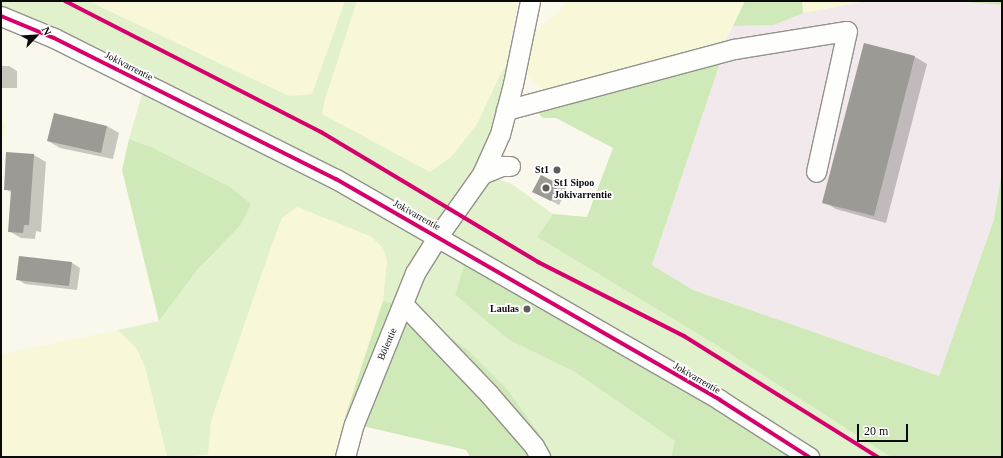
<!DOCTYPE html>
<meta charset="utf-8">
<style>
body{margin:0}
#map{position:relative;width:1003px;height:458px;overflow:hidden;background:#faf8ed;font-family:Georgia,serif}
div>[style]{position:absolute}
.industrial>*{inset:0;background:#f1e9ec}
.farmland>*{inset:0;background:#f8f7d8}
.green>*{inset:0;background:#e0f1cb}
.forest>*{inset:0;background:#cfe9b9}
.shadow>*{inset:0;background:#0003}
.building>*{inset:0;background:#9c9a94}
.roads{filter:drop-shadow(1px 0 #92918c) drop-shadow(-1px 0 #92918c) drop-shadow(0 1px #92918c) drop-shadow(0 -1px #92918c)}
.minor>*{height:19px;margin:-9.5px;padding:0 9.5px;transform-origin:9.5px;border-radius:9.5px;background:#fefefc}
.cycleway>*{height:4px;margin:-2px;padding:0 2px;transform-origin:2px;border-radius:2px;background:#d6006c}
.dots>*{width:11px;height:11px;translate:-50% -50%;box-sizing:border-box;border:2px solid #fff;border-radius:50%}
span{translate:-50% -50%;white-space:nowrap;text-align:center;line-height:1.15;-webkit-text-stroke:4px #fff;paint-order:stroke}
.street-label{font-size:10px;color:#0a0a0a}
.poi-label{font-size:10px;color:#0a0a0a;font-weight:700}
.right{translate:-100% -50%;text-align:right}
.left{translate:0 -50%;text-align:left}
.frame{position:absolute;inset:0;border:2px solid #0a0a0a;pointer-events:none}
.north{position:absolute;left:16px;top:16px;width:40px;height:40px;-webkit-text-stroke:3px #fff;paint-order:stroke;rotate:65deg;font-size:11px;font-weight:700;line-height:16px;text-align:center;color:#0a0a0a}
.north::after{content:'';display:block;margin:auto;width:14px;height:18px;background:#0a0a0a;clip-path:polygon(50% 0,100% 100%,50% 72%,0 100%)}
.scale{position:absolute;left:857px;top:424px;width:51px;height:18px;box-sizing:border-box;border:2px solid #0a0a0a;border-top:0;padding-left:5px;font-size:12px;line-height:14px;white-space:nowrap;color:#0a0a0a;-webkit-text-stroke:3px #fff;paint-order:stroke}
</style>
<div id="map">
<div class="industrial">
<i style="clip-path:polygon(866px 1px,951px 1px,1002px 5px,1002px 170px,994px 218px,939px 376px,693px 290px,652px 265px,721px 60px,724px 43px,733px 26px,774px 25px,803px 13px)"></i>
</div>
<div class="farmland">
<i style="clip-path:polygon(88px 1px,345px 1px,312px 94px,289px 96px)"></i>
<i style="clip-path:polygon(357px 1px,518px 1px,507px 59px,477px 124px,451px 157px,430px 172px,322px 114px,325px 99px)"></i>
<i style="clip-path:polygon(565px 1px,745px 1px,724px 43px,544px 91px,525px 74px,534px 32px,563px 8px)"></i>
<i style="clip-path:polygon(802px 1px,866px 1px,803px 13px)"></i>
<i style="clip-path:polygon(1px 120px,6px 126px,1px 145px)"></i>
<i style="clip-path:polygon(297px 207px,370px 236px,383px 248px,387px 261px,383px 301px,345px 417px,354px 424px,345px 457px,208px 457px,211px 421px,271px 247px,282px 218px)"></i>
<i style="clip-path:polygon(118px 330px,137px 349px,146px 370px,167px 457px,1px 457px,1px 354px)"></i>
</div>
<div class="green">
<i style="clip-path:polygon(1px 1px,88px 1px,289px 96px,312px 94px,345px 1px,357px 1px,325px 99px,322px 114px,430px 172px,451px 157px,477px 124px,504px 67px,516px 72px,482px 174px,512px 184px,553px 214px,537px 237px,713px 343px,891px 457px,788px 457px,783px 440px,468px 254px,455px 295px,509px 340px,575px 372px,675px 441px,671px 457px,551px 457px,545px 442px,508px 390px,467px 349px,404px 305px,383px 301px,387px 261px,383px 248px,370px 236px,297px 207px,282px 218px,271px 247px,211px 421px,208px 455px,167px 457px,146px 370px,137px 349px,118px 330px,159px 321px,198px 269px,240px 226px,151px 147px,129px 139px,145px 84px,1px 16px)"></i>
</div>
<div class="forest">
<i style="clip-path:polygon(745px 1px,802px 1px,803px 13px,774px 25px,733px 26px)"></i>
<i style="clip-path:polygon(951px 1px,1002px 1px,1002px 5px)"></i>
<i style="clip-path:polygon(721px 60px,652px 265px,693px 290px,939px 376px,994px 219px,1002px 170px,1002px 457px,891px 457px,713px 343px,537px 237px,553px 214px,587px 217px,613px 148px,556px 118px,543px 118px,536px 111px)"></i>
<i style="clip-path:polygon(129px 139px,151px 147px,230px 187px,251px 204px,240px 226px,198px 269px,159px 321px,122px 170px)"></i>
<i style="clip-path:polygon(468px 253px,783px 440px,788px 457px,671px 457px,675px 441px,575px 372px,509px 340px,455px 295px)"></i>
<i style="clip-path:polygon(383px 301px,404px 305px,467px 349px,508px 390px,545px 442px,551px 457px,470px 457px,466px 450px,354px 424px,345px 417px)"></i>
</div>
<div class="shadow">
<i style="clip-path:polygon(864px 44px,915px 57px,927px 64px,886px 223px,836px 209px,824px 202px)"></i>
<i style="clip-path:polygon(1px 66px,9px 66px,17px 71px,17px 88px,1px 88px)"></i>
<i style="clip-path:polygon(107px 126px,119px 133px,113px 159px,60px 148px,48px 141px)"></i>
<i style="clip-path:polygon(7px 153px,34px 155px,46px 162px,41px 232px,36px 231px,35px 239px,21px 238px,9px 231px,12px 193px,5px 189px)"></i>
<i style="clip-path:polygon(542px 176px,567px 189px,559px 205px,542px 196px)"></i>
<i style="clip-path:polygon(72px 263px,80px 268px,77px 290px,25px 284px,17px 279px)"></i>
</div>
<div class="building">
<i style="clip-path:polygon(864px 43px,915px 56px,874px 216px,822px 203px)"></i>
<i style="clip-path:polygon(54px 113px,107px 126px,101px 153px,47px 141px)"></i>
<i style="clip-path:polygon(6px 152px,34px 154px,29px 225px,24px 225px,23px 233px,8px 232px,11px 190px,4px 190px)"></i>
<i style="clip-path:polygon(541px 175px,559px 184px,551px 201px,532px 192px)"></i>
<i style="clip-path:polygon(19px 256px,72px 262px,69px 286px,16px 280px)"></i>
</div>
<div class="roads">
<div class="minor">
<i style="left:1px;top:16px;width:57px;rotate:22.5deg"></i>
<i style="left:54px;top:38px;width:315px;rotate:26.6deg"></i>
<i style="left:336px;top:179px;width:443px;rotate:29.9deg"></i>
<i style="left:720px;top:400px;width:106px;rotate:32.6deg"></i>
<i style="left:506px;top:110px;width:236px;rotate:-15deg"></i>
<i style="left:734px;top:49px;width:114px;rotate:-9.1deg"></i>
<i style="left:847px;top:31px;width:144px;rotate:102.4deg"></i>
<i style="left:482px;top:174px;width:44px;rotate:-65.8deg"></i>
<i style="left:500px;top:134px;width:52px;rotate:-75.4deg"></i>
<i style="left:513px;top:84px;width:85px;rotate:-78.4deg"></i>
<i style="left:404px;top:305px;width:123px;rotate:46.3deg"></i>
<i style="left:489px;top:394px;width:69px;rotate:49.1deg"></i>
<i style="left:534px;top:446px;width:13px;rotate:61deg"></i>
<i style="left:345px;top:457px;width:34px;rotate:-75deg"></i>
<i style="left:354px;top:424px;width:163px;rotate:-68deg"></i>
<i style="left:415px;top:273px;width:44px;rotate:-58.1deg"></i>
<i style="left:438px;top:236px;width:76px;rotate:-54.6deg"></i>
<i style="left:482px;top:174px;width:22px;rotate:-22deg"></i>
<i style="left:502px;top:166px;width:8px"></i>
</div>
</div>
<div class="cycleway">
<i style="left:65px;top:1px;width:288px;rotate:27.1deg"></i>
<i style="left:321px;top:132px;width:253px;rotate:30.9deg"></i>
<i style="left:538px;top:262px;width:164px;rotate:26.9deg"></i>
<i style="left:684px;top:336px;width:229px;rotate:32deg"></i>
<i style="left:1px;top:16px;width:57px;rotate:22.5deg"></i>
<i style="left:54px;top:38px;width:315px;rotate:26.6deg"></i>
<i style="left:336px;top:179px;width:443px;rotate:29.9deg"></i>
<i style="left:720px;top:400px;width:106px;rotate:32.6deg"></i>
</div>
<div class="dots">
<i style="left:557px;top:170px;background:#5e5d59"></i>
<i style="left:546px;top:188px;background:#5e5d59"></i>
<i style="left:527px;top:309px;background:#5e5d59"></i>
</div>
<div class="street-label">
<span style="left:129px;top:66px;rotate:27deg">Jokivarrentie</span>
<span style="left:417px;top:215px;rotate:29deg">Jokivarrentie</span>
<span style="left:387px;top:344px;rotate:-67deg">Bölentie</span>
<span style="left:697px;top:378px;rotate:30deg">Jokivarrentie</span>
</div>
<div class="poi-label">
<span class="right" style="left:549px;top:170px">St1</span>
<span class="left" style="left:554px;top:188px">St1 Sipoo<br>Jokivarrentie</span>
<span class="right" style="left:519px;top:309px">Laulas</span>
</div>
<div class="frame"></div>
<div class="north">N</div>
<div class="scale">20 m</div>
</div>
